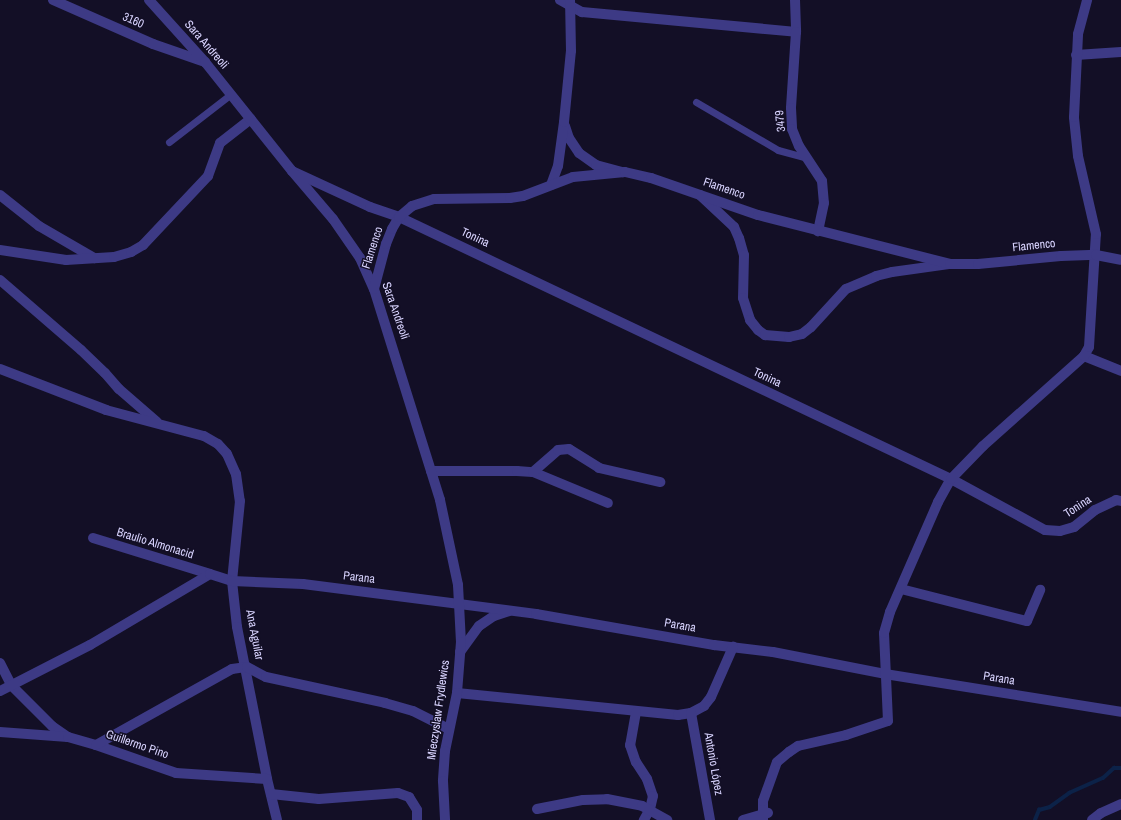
<!DOCTYPE html>
<meta charset="utf-8">
<style>
body{margin:0}
#map{position:relative;width:1121px;height:820px;overflow:hidden;background:#130f26;font-family:"Archivo Narrow",sans-serif}
div>[style]{position:absolute}
.stream>*{height:3.5px;margin:-1.75px;padding:0 1.75px;transform-origin:1.75px;border-radius:1.75px;background:#0c2248}
.service>*{height:7px;margin:-3.5px;padding:0 3.5px;transform-origin:3.5px;border-radius:3.5px;background:#3d3a85}
.minor>*{height:10px;margin:-5px;padding:0 5px;transform-origin:5px;border-radius:5px;background:#3d3a85}
.tertiary>*{height:10px;margin:-5px;padding:0 5px;transform-origin:5px;border-radius:5px;background:#3d3a85}
span{translate:-50% -50%;white-space:nowrap;text-align:center;line-height:1.15;-webkit-text-stroke:3px #130f26;paint-order:stroke}
.street-label{font-size:12px;color:#d9d4ff}
</style>
<div id="map">
<div class="stream">
<i style="left:1035px;top:820px;width:11px;rotate:-68deg"></i>
<i style="left:1039px;top:810px;width:11px;rotate:-15deg"></i>
<i style="left:1050px;top:807px;width:24px;rotate:-36deg"></i>
<i style="left:1069px;top:793px;width:37px;rotate:-24deg"></i>
<i style="left:1103px;top:778px;width:15px;rotate:-42deg"></i>
<i style="left:1114px;top:768px;width:7px"></i>
</div>
<div class="service">
<i style="left:696px;top:102px;width:95px;rotate:30.3deg"></i>
<i style="left:778px;top:150px;width:30px;rotate:15deg"></i>
<i style="left:169px;top:142px;width:78px;rotate:-37.7deg"></i>
</div>
<div class="minor">
<i style="left:53px;top:0;width:109px;rotate:23.7deg"></i>
<i style="left:153px;top:44px;width:55px;rotate:19.1deg"></i>
<i style="left:560px;top:0;width:25px;rotate:29deg"></i>
<i style="left:582px;top:12px;width:215px;rotate:5.3deg"></i>
<i style="left:795px;top:0;width:32px;rotate:88deg"></i>
<i style="left:796px;top:32px;width:76px;rotate:93.8deg"></i>
<i style="left:791px;top:108px;width:21px;rotate:87deg"></i>
<i style="left:792px;top:129px;width:18px;rotate:68deg"></i>
<i style="left:799px;top:146px;width:42px;rotate:56.7deg"></i>
<i style="left:822px;top:181px;width:22px;rotate:85deg"></i>
<i style="left:824px;top:203px;width:29px;rotate:102deg"></i>
<i style="left:1076px;top:55px;width:45px;rotate:-3.8deg"></i>
<i style="left:565px;top:126px;width:13px;rotate:72deg"></i>
<i style="left:569px;top:138px;width:18px;rotate:56deg"></i>
<i style="left:579px;top:153px;width:21px;rotate:35deg"></i>
<i style="left:596px;top:165px;width:28px;rotate:15deg"></i>
<i style="left:292px;top:171px;width:86px;rotate:24.8deg"></i>
<i style="left:370px;top:207px;width:31px;rotate:19deg"></i>
<i style="left:399px;top:217px;width:611px;rotate:25.39deg"></i>
<i style="left:951px;top:479px;width:107px;rotate:28.5deg"></i>
<i style="left:1045px;top:530px;width:15px;rotate:4deg"></i>
<i style="left:1060px;top:531px;width:15px;rotate:-16deg"></i>
<i style="left:1074px;top:527px;width:27px;rotate:-39deg"></i>
<i style="left:1095px;top:510px;width:23px;rotate:-25deg"></i>
<i style="left:1116px;top:500px;width:5px;rotate:11deg"></i>
<i style="left:551px;top:185px;width:20px;rotate:-70deg"></i>
<i style="left:558px;top:166px;width:44px;rotate:-82.2deg"></i>
<i style="left:564px;top:122px;width:71px;rotate:-84.4deg"></i>
<i style="left:571px;top:51px;width:50px;rotate:-91.1deg"></i>
<i style="left:0;top:195px;width:50px;rotate:38.5deg"></i>
<i style="left:39px;top:226px;width:64px;rotate:30.2deg"></i>
<i style="left:700px;top:195px;width:47px;rotate:43.3deg"></i>
<i style="left:734px;top:227px;width:12px;rotate:66deg"></i>
<i style="left:739px;top:238px;width:18px;rotate:74deg"></i>
<i style="left:744px;top:255px;width:43px;rotate:91.3deg"></i>
<i style="left:743px;top:298px;width:23px;rotate:72deg"></i>
<i style="left:750px;top:320px;width:13px;rotate:51deg"></i>
<i style="left:758px;top:330px;width:9px;rotate:36deg"></i>
<i style="left:765px;top:335px;width:24px;rotate:5deg"></i>
<i style="left:789px;top:337px;width:13px;rotate:-13deg"></i>
<i style="left:802px;top:334px;width:11px;rotate:-38deg"></i>
<i style="left:811px;top:327px;width:52px;rotate:-47.4deg"></i>
<i style="left:846px;top:289px;width:33px;rotate:-23deg"></i>
<i style="left:876px;top:276px;width:16px;rotate:-14deg"></i>
<i style="left:892px;top:272px;width:59px;rotate:-7.9deg"></i>
<i style="left:0;top:250px;width:67px;rotate:8.6deg"></i>
<i style="left:66px;top:260px;width:48px;rotate:-3.6deg"></i>
<i style="left:114px;top:257px;width:18px;rotate:-16deg"></i>
<i style="left:131px;top:252px;width:14px;rotate:-30deg"></i>
<i style="left:143px;top:245px;width:95px;rotate:-46.7deg"></i>
<i style="left:208px;top:176px;width:35px;rotate:-70deg"></i>
<i style="left:220px;top:143px;width:39px;rotate:-38deg"></i>
<i style="left:0;top:280px;width:107px;rotate:40.8deg"></i>
<i style="left:81px;top:350px;width:33px;rotate:44deg"></i>
<i style="left:105px;top:373px;width:21px;rotate:49deg"></i>
<i style="left:119px;top:389px;width:50px;rotate:41deg"></i>
<i style="left:1084px;top:356px;width:40px;rotate:22deg"></i>
<i style="left:0;top:369px;width:114px;rotate:21.1deg"></i>
<i style="left:106px;top:410px;width:101px;rotate:14.9deg"></i>
<i style="left:204px;top:436px;width:16px;rotate:30deg"></i>
<i style="left:218px;top:444px;width:13px;rotate:48deg"></i>
<i style="left:227px;top:454px;width:22px;rotate:66deg"></i>
<i style="left:236px;top:474px;width:27px;rotate:82deg"></i>
<i style="left:240px;top:501px;width:80px;rotate:95.7deg"></i>
<i style="left:232px;top:581px;width:46px;rotate:83.8deg"></i>
<i style="left:237px;top:627px;width:155px;rotate:78.8deg"></i>
<i style="left:267px;top:779px;width:42px;rotate:76.3deg"></i>
<i style="left:431px;top:471px;width:86px"></i>
<i style="left:517px;top:471px;width:16px;rotate:4deg"></i>
<i style="left:533px;top:472px;width:81px;rotate:22.5deg"></i>
<i style="left:533px;top:472px;width:33px;rotate:-41deg"></i>
<i style="left:558px;top:450px;width:11px;rotate:-5deg"></i>
<i style="left:569px;top:449px;width:36px;rotate:32deg"></i>
<i style="left:599px;top:468px;width:63px;rotate:12.9deg"></i>
<i style="left:93px;top:538px;width:122px;rotate:17.1deg"></i>
<i style="left:901px;top:589px;width:130px;rotate:14.3deg"></i>
<i style="left:1027px;top:621px;width:34px;rotate:-67deg"></i>
<i style="left:460px;top:652px;width:32px;rotate:-54deg"></i>
<i style="left:479px;top:626px;width:18px;rotate:-34deg"></i>
<i style="left:494px;top:616px;width:16px;rotate:-18deg"></i>
<i style="left:0;top:663px;width:25px;rotate:63deg"></i>
<i style="left:11px;top:685px;width:58px;rotate:45deg"></i>
<i style="left:52px;top:726px;width:19px;rotate:35deg"></i>
<i style="left:0;top:691px;width:101px;rotate:-27.1deg"></i>
<i style="left:90px;top:645px;width:139px;rotate:-30.6deg"></i>
<i style="left:210px;top:574px;width:23px;rotate:18deg"></i>
<i style="left:232px;top:581px;width:71px;rotate:2.4deg"></i>
<i style="left:303px;top:584px;width:235px;rotate:7.3deg"></i>
<i style="left:536px;top:614px;width:181px;rotate:9.9deg"></i>
<i style="left:714px;top:645px;width:59px;rotate:6.8deg"></i>
<i style="left:773px;top:652px;width:114px;rotate:11.1deg"></i>
<i style="left:885px;top:674px;width:239px;rotate:9.1deg"></i>
<i style="left:457px;top:693px;width:222px;rotate:5.7deg"></i>
<i style="left:678px;top:715px;width:13px;rotate:-9deg"></i>
<i style="left:691px;top:713px;width:15px;rotate:-28deg"></i>
<i style="left:704px;top:706px;width:11px;rotate:-52deg"></i>
<i style="left:711px;top:697px;width:55px;rotate:-66.3deg"></i>
<i style="left:636px;top:712px;width:34px;rotate:100deg"></i>
<i style="left:630px;top:745px;width:18px;rotate:71deg"></i>
<i style="left:636px;top:762px;width:20px;rotate:57deg"></i>
<i style="left:647px;top:779px;width:18px;rotate:71deg"></i>
<i style="left:653px;top:796px;width:13px;rotate:103deg"></i>
<i style="left:650px;top:809px;width:13px;rotate:119deg"></i>
<i style="left:691px;top:713px;width:109px;rotate:79.9deg"></i>
<i style="left:0;top:732px;width:68px;rotate:4.2deg"></i>
<i style="left:68px;top:737px;width:29px;rotate:16deg"></i>
<i style="left:96px;top:745px;width:85px;rotate:19.3deg"></i>
<i style="left:176px;top:773px;width:91px;rotate:3.8deg"></i>
<i style="left:96px;top:745px;width:156px;rotate:-29.2deg"></i>
<i style="left:232px;top:669px;width:15px;rotate:-8deg"></i>
<i style="left:247px;top:667px;width:21px;rotate:28deg"></i>
<i style="left:266px;top:677px;width:122px;rotate:12.3deg"></i>
<i style="left:385px;top:703px;width:29px;rotate:16deg"></i>
<i style="left:413px;top:711px;width:40px;rotate:26.6deg"></i>
<i style="left:271px;top:794px;width:48px;rotate:5.9deg"></i>
<i style="left:319px;top:799px;width:79px;rotate:-4.3deg"></i>
<i style="left:398px;top:793px;width:12px;rotate:20deg"></i>
<i style="left:409px;top:797px;width:15px;rotate:58deg"></i>
<i style="left:417px;top:810px;width:10px;rotate:90deg"></i>
<i style="left:537px;top:809px;width:47px;rotate:-11.1deg"></i>
<i style="left:583px;top:800px;width:24px;rotate:-2deg"></i>
<i style="left:607px;top:799px;width:36px;rotate:11deg"></i>
<i style="left:642px;top:806px;width:29px;rotate:29deg"></i>
<i style="left:743px;top:820px;width:26px;rotate:-16deg"></i>
<i style="left:763px;top:820px;width:19px;rotate:-90deg"></i>
<i style="left:763px;top:801px;width:41px;rotate:-70.3deg"></i>
<i style="left:777px;top:762px;width:16px;rotate:-40deg"></i>
<i style="left:789px;top:752px;width:11px;rotate:-34deg"></i>
<i style="left:798px;top:746px;width:49px;rotate:-12.9deg"></i>
<i style="left:846px;top:735px;width:44px;rotate:-18.4deg"></i>
<i style="left:888px;top:721px;width:88px;rotate:-92.6deg"></i>
<i style="left:884px;top:633px;width:22px;rotate:-74deg"></i>
<i style="left:890px;top:612px;width:120px;rotate:-66.4deg"></i>
<i style="left:938px;top:502px;width:26px;rotate:-61deg"></i>
<i style="left:951px;top:479px;width:46px;rotate:-45.9deg"></i>
<i style="left:983px;top:446px;width:135px;rotate:-41.7deg"></i>
<i style="left:1084px;top:356px;width:10px;rotate:-61deg"></i>
<i style="left:1089px;top:347px;width:113px;rotate:-86.5deg"></i>
<i style="left:1096px;top:234px;width:80px;rotate:-103deg"></i>
<i style="left:1078px;top:156px;width:39px;rotate:-96deg"></i>
<i style="left:1074px;top:117px;width:83px;rotate:-87.2deg"></i>
<i style="left:1078px;top:34px;width:35px;rotate:-75deg"></i>
<i style="left:1092px;top:820px;width:11px;rotate:-38deg"></i>
<i style="left:1101px;top:813px;width:22px;rotate:-24deg"></i>
</div>
<div class="tertiary">
<i style="left:149px;top:0;width:84px;rotate:47.9deg"></i>
<i style="left:205px;top:62px;width:139px;rotate:51.4deg"></i>
<i style="left:292px;top:171px;width:63px;rotate:49.5deg"></i>
<i style="left:333px;top:219px;width:47px;rotate:55.3deg"></i>
<i style="left:360px;top:258px;width:34px;rotate:66deg"></i>
<i style="left:374px;top:289px;width:221px;rotate:72.6deg"></i>
<i style="left:440px;top:500px;width:87px;rotate:78deg"></i>
<i style="left:458px;top:585px;width:57px;rotate:87deg"></i>
<i style="left:461px;top:642px;width:51px;rotate:94.5deg"></i>
<i style="left:457px;top:693px;width:59px;rotate:101.7deg"></i>
<i style="left:445px;top:751px;width:30px;rotate:94deg"></i>
<i style="left:443px;top:781px;width:39px;rotate:87deg"></i>
<i style="left:374px;top:289px;width:47px;rotate:-75.1deg"></i>
<i style="left:386px;top:244px;width:16px;rotate:-68deg"></i>
<i style="left:392px;top:229px;width:14px;rotate:-60deg"></i>
<i style="left:399px;top:217px;width:17px;rotate:-40deg"></i>
<i style="left:412px;top:206px;width:23px;rotate:-18deg"></i>
<i style="left:434px;top:199px;width:76px;rotate:-0.8deg"></i>
<i style="left:510px;top:198px;width:13px;rotate:-9deg"></i>
<i style="left:523px;top:196px;width:53px;rotate:-20.8deg"></i>
<i style="left:573px;top:177px;width:52px;rotate:-5.5deg"></i>
<i style="left:625px;top:172px;width:27px;rotate:13deg"></i>
<i style="left:651px;top:178px;width:113px;rotate:19.1deg"></i>
<i style="left:758px;top:215px;width:198px;rotate:14.3deg"></i>
<i style="left:950px;top:264px;width:28px"></i>
<i style="left:978px;top:264px;width:83px;rotate:-5.5deg"></i>
<i style="left:1061px;top:256px;width:35px;rotate:-2deg"></i>
<i style="left:1096px;top:255px;width:25px;rotate:11deg"></i>
</div>
<div class="street-label">
<span style="left:133px;top:21px;rotate:24deg">3160</span>
<span style="left:206px;top:45px;rotate:49deg">Sara Andreoli</span>
<span style="left:781px;top:121px;rotate:-96deg">3479</span>
<span style="left:724px;top:189px;rotate:19deg">Flamenco</span>
<span style="left:475px;top:238px;rotate:25deg">Tonina</span>
<span style="left:1034px;top:246px;rotate:-6deg">Flamenco</span>
<span style="left:373px;top:248px;rotate:-72deg">Flamenco</span>
<span style="left:395px;top:311px;rotate:71deg">Sara Andreoli</span>
<span style="left:767px;top:378px;rotate:25deg">Tonina</span>
<span style="left:1078px;top:507px;rotate:-33deg">Tonina</span>
<span style="left:155px;top:544px;rotate:17deg">Braulio Almonacid</span>
<span style="left:359px;top:578px;rotate:7deg">Parana</span>
<span style="left:680px;top:626px;rotate:10deg">Parana</span>
<span style="left:254px;top:635px;rotate:79deg">Ana Aguilar</span>
<span style="left:999px;top:679px;rotate:9deg">Parana</span>
<span style="left:439px;top:710px;rotate:-82deg">Mieczyslaw Frydlewics</span>
<span style="left:137px;top:745px;rotate:19deg">Guillermo Pino</span>
<span style="left:713px;top:764px;rotate:80deg">Antonio López</span>
</div>
</div>
